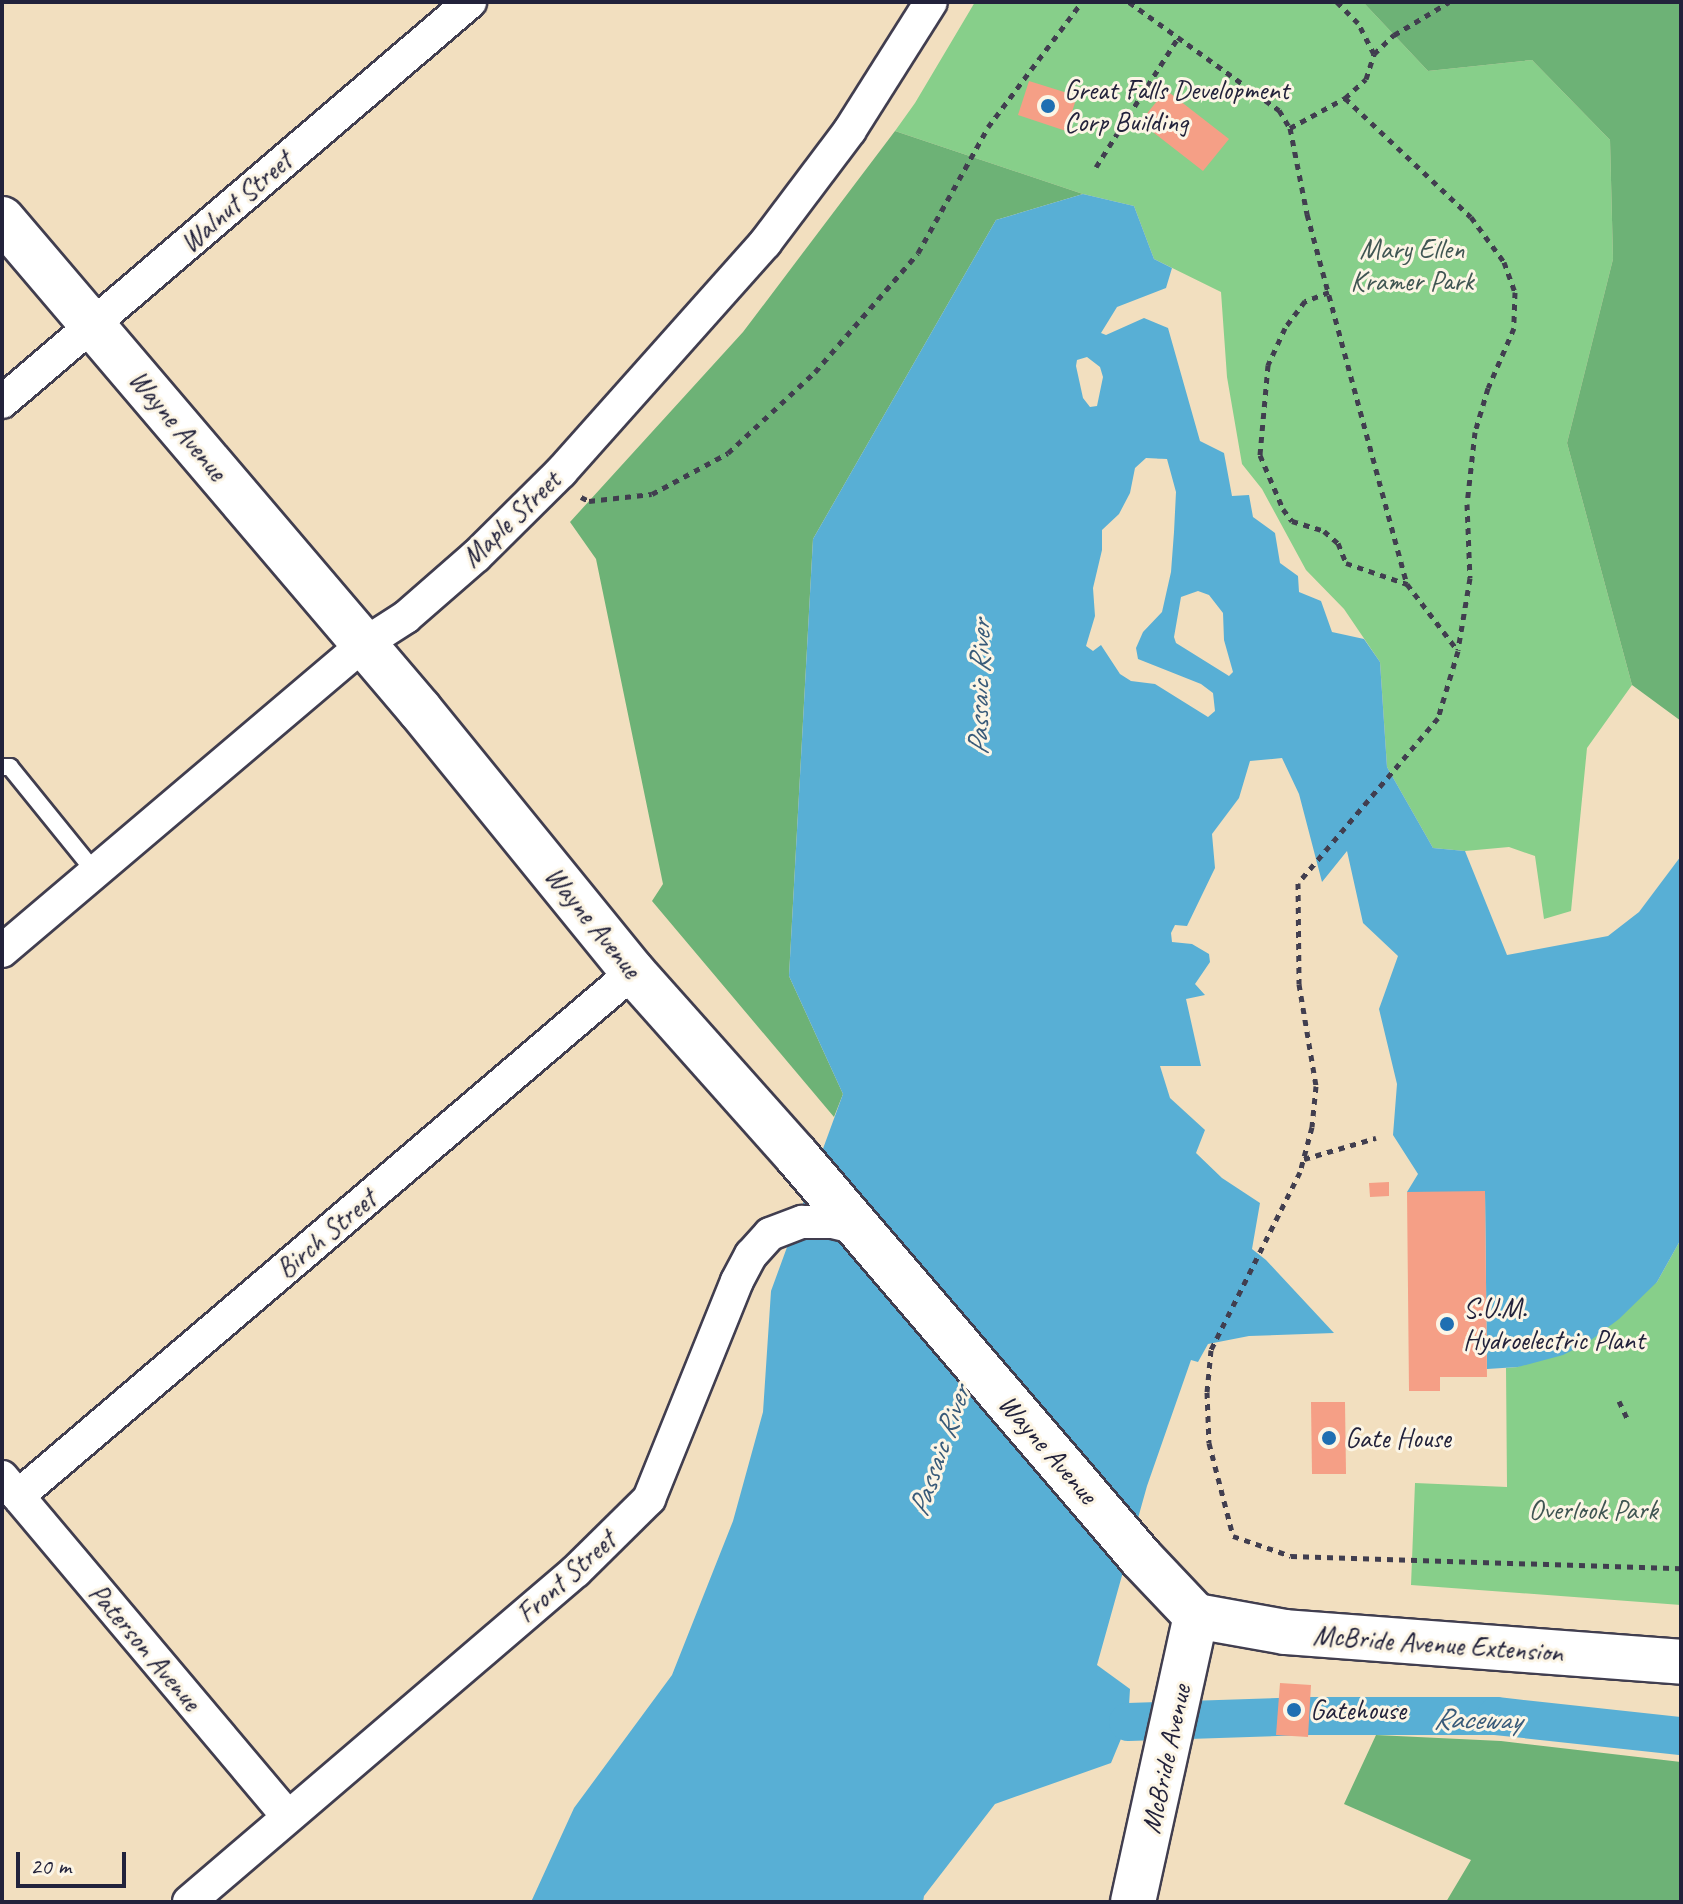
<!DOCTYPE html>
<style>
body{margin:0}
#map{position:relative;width:1683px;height:1904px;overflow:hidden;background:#f2dfbf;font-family:Caveat,sans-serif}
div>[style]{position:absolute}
.green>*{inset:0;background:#87cf8a}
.forest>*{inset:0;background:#6db276}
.water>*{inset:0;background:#58afd5}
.canal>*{height:38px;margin:-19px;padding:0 19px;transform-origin:19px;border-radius:19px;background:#58afd5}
.building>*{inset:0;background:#f59f86}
.path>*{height:5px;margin-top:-2.5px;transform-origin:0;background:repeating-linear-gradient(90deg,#413e4f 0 6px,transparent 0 12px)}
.roads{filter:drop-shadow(2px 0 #413e4f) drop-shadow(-2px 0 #413e4f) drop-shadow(0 2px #413e4f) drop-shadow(0 -2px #413e4f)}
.service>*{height:16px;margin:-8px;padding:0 8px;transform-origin:8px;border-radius:8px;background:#fff}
.minor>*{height:32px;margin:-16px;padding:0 16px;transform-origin:16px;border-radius:16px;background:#fff}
.secondary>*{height:44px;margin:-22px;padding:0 22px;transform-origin:22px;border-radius:22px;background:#fff}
.dots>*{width:22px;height:22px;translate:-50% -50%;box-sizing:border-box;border:4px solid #fcf5e5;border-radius:50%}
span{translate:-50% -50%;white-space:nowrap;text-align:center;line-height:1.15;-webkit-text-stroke:6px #fcf5e5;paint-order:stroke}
.poi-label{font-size:28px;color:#22223b}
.left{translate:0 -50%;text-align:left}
.street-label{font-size:28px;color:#22223b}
.park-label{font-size:28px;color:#405653}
.water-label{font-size:30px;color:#385a79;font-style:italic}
.frame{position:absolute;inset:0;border:4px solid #22223b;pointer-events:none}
.scale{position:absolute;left:16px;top:1852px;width:110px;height:36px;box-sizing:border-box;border:4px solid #22223b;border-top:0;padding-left:10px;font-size:24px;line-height:28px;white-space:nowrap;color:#22223b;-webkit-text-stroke:6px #fcf5e5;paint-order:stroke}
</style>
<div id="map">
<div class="green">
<i style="clip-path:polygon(975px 2px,1363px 2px,1428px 71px,1532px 60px,1610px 140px,1613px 259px,1567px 443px,1632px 685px,1587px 748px,1571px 911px,1544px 919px,1535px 856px,1509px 847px,1465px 851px,1433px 848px,1387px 767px,1380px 662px,1344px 609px,1306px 570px,1262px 489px,1242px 464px,1227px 377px,1221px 292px,1154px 259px,1134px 206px,1083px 194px,895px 131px,915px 103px)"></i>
<i style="clip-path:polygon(1681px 1239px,1681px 1605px,1411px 1585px,1415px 1483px,1507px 1487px,1506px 1368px,1518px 1367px,1657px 1282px)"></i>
</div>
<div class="forest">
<i style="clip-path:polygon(1363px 2px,1681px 2px,1681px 721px,1632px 685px,1567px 443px,1613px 259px,1610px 140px,1532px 60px,1428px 71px)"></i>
<i style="clip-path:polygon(895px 131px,1083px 194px,996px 220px,813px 539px,789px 976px,843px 1094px,834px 1117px,652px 901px,663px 884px,596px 559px,570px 522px,743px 332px)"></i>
<i style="clip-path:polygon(1376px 1735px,1501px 1741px,1681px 1762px,1681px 1902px,1446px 1902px,1471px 1860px,1344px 1804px)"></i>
</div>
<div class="water">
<i style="clip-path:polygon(evenodd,1083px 194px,1134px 206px,1154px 259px,1172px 268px,1166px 288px,1117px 307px,1101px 333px,1106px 335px,1144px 318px,1168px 328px,1200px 441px,1224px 453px,1232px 496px,1249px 495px,1253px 517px,1275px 533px,1280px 563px,1298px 576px,1299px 592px,1321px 601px,1332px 632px,1364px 639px,1380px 662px,1387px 767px,1433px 848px,1465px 851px,1507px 955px,1608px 936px,1639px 912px,1681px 856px,1681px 1239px,1657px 1282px,1619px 1319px,1587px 1343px,1563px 1355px,1518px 1367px,1487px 1369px,1485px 1192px,1407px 1192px,1418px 1174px,1393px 1135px,1397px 1084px,1379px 1009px,1398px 956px,1363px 923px,1347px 851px,1322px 882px,1299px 794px,1282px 758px,1250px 761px,1239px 798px,1212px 834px,1215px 868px,1187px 926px,1175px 925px,1171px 933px,1172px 942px,1192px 944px,1209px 954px,1210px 962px,1195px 984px,1205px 995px,1186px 999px,1201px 1066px,1160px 1066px,1170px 1098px,1205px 1130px,1196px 1153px,1222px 1178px,1260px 1203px,1252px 1249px,1266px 1260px,1334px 1333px,1249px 1336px,1208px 1344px,1198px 1362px,1191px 1360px,1147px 1486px,1097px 1665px,1130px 1689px,1128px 1722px,1111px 1763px,995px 1804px,924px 1896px,923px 1902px,531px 1902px,574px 1808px,672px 1675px,733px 1521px,763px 1412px,771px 1291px,843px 1094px,789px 976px,813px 539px,996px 220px,1083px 194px,1087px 357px,1100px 367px,1103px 377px,1097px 406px,1090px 407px,1083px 398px,1076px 366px,1077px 360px,1087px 357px,1083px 194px,1146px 458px,1167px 459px,1176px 492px,1174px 532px,1171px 572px,1162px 612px,1143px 632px,1136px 648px,1138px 659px,1201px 684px,1213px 693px,1215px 711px,1208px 717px,1155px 684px,1131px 681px,1120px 674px,1101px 645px,1093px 651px,1086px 646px,1095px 616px,1093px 588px,1102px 550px,1102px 530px,1119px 514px,1130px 493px,1135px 468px,1146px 458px,1083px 194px,1198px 591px,1209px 595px,1223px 613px,1224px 640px,1233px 672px,1229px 676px,1176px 643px,1174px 637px,1181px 597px,1198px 591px)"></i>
</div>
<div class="canal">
<i style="left:1128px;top:1722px;width:181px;rotate:-1.9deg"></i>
<i style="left:1309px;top:1716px;width:187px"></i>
<i style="left:1496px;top:1716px;width:186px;rotate:6.2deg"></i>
</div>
<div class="building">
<i style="clip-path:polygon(1029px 81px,1077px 96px,1066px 131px,1018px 115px)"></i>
<i style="clip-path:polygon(1166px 90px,1229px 139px,1203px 171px,1140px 122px)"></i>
<i style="clip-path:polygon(1389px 1182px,1389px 1196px,1370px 1197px,1369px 1183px)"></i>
<i style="clip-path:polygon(1485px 1191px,1487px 1377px,1440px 1377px,1440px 1391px,1409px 1391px,1407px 1192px)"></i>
<i style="clip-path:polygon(1311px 1402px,1345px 1402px,1346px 1474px,1312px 1474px)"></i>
<i style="clip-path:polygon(1280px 1683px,1311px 1685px,1308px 1737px,1276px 1735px)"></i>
</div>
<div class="path">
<i style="left:1129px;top:2px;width:185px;rotate:35.8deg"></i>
<i style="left:1279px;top:110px;width:21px;rotate:59deg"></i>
<i style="left:1290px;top:128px;width:88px;rotate:78.8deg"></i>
<i style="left:1307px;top:214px;width:383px;rotate:74.9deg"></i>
<i style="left:1407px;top:584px;width:84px;rotate:52.7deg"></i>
<i style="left:1458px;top:651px;width:70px;rotate:106.6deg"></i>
<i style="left:1438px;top:718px;width:216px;rotate:130.3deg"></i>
<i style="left:1298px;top:883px;width:101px;rotate:89.4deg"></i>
<i style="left:1299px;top:984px;width:103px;rotate:80.5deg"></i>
<i style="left:1316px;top:1086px;width:41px;rotate:95.6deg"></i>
<i style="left:1312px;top:1127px;width:47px;rotate:104.9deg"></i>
<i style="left:1300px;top:1172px;width:199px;rotate:116.6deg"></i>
<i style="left:1211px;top:1350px;width:42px;rotate:95.4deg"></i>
<i style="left:1207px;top:1392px;width:51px;rotate:87.8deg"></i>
<i style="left:1209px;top:1443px;width:96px;rotate:75.5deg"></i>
<i style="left:1233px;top:1536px;width:61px;rotate:19deg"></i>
<i style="left:1291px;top:1556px;width:390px;rotate:1.8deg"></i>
<i style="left:1374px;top:54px;width:28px;rotate:-44deg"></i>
<i style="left:1394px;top:35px;width:64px;rotate:-31deg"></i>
<i style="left:1345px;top:98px;width:173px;rotate:43.4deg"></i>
<i style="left:1471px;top:217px;width:56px;rotate:53.7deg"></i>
<i style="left:1504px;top:262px;width:32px;rotate:70deg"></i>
<i style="left:1515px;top:292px;width:36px;rotate:92deg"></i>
<i style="left:1514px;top:328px;width:65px;rotate:113.4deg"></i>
<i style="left:1488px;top:388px;width:46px;rotate:106.5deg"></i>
<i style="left:1475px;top:432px;width:72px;rotate:96.3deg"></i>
<i style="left:1467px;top:504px;width:74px;rotate:87.7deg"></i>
<i style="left:1470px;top:578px;width:73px;rotate:99.5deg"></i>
<i style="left:1290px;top:128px;width:63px;rotate:-28.6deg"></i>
<i style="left:1345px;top:98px;width:28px;rotate:-42deg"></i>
<i style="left:1366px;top:79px;width:26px;rotate:-72deg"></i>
<i style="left:1374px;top:54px;width:35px;rotate:-117deg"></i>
<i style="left:1358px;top:23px;width:30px;rotate:-135deg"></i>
<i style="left:1096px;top:167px;width:153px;rotate:-57.6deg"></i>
<i style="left:1329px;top:292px;width:26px;rotate:159deg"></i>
<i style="left:1305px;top:301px;width:34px;rotate:127deg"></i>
<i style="left:1285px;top:328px;width:41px;rotate:114.7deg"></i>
<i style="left:1268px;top:365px;width:90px;rotate:95.1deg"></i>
<i style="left:1260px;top:455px;width:59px;rotate:66.9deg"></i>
<i style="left:1283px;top:509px;width:15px;rotate:53deg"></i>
<i style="left:1292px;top:521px;width:34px;rotate:17deg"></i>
<i style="left:1324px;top:531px;width:18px;rotate:41deg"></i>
<i style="left:1338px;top:543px;width:22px;rotate:68deg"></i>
<i style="left:1346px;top:563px;width:65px;rotate:19deg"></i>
<i style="left:581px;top:497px;width:9px;rotate:27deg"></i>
<i style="left:589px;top:501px;width:63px;rotate:-6.3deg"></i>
<i style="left:652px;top:494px;width:86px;rotate:-28.3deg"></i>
<i style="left:728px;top:453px;width:119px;rotate:-43deg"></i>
<i style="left:815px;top:372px;width:157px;rotate:-49.1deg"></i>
<i style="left:918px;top:253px;width:144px;rotate:-60.9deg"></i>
<i style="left:988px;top:127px;width:156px;rotate:-53.1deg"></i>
<i style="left:1304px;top:1159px;width:75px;rotate:-16.3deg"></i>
<i style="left:1619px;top:1401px;width:21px;rotate:65deg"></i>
</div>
<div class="roads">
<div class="service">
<i style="left:2px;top:767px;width:8px"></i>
<i style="left:10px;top:767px;width:135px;rotate:51deg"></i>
</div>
<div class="minor">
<i style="left:2px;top:402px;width:616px;rotate:-40.52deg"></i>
<i style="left:2px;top:951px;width:475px;rotate:-40.3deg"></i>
<i style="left:364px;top:644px;width:50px;rotate:-32.7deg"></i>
<i style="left:406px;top:617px;width:93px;rotate:-41.1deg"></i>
<i style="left:476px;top:556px;width:120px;rotate:-44.7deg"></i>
<i style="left:561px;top:472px;width:307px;rotate:-48.3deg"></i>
<i style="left:765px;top:243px;width:141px;rotate:-53deg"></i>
<i style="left:850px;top:130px;width:151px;rotate:-57.7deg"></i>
<i style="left:2px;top:1477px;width:444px;rotate:49.9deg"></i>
<i style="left:18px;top:1496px;width:808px;rotate:-40.43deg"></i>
<i style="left:189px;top:1902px;width:509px;rotate:-40.54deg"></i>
<i style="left:576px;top:1571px;width:103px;rotate:-44.6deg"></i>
<i style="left:649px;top:1499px;width:235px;rotate:-68deg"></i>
<i style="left:737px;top:1281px;width:30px;rotate:-62deg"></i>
<i style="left:751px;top:1255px;width:28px;rotate:-48deg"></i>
<i style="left:770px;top:1234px;width:34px;rotate:-21deg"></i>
<i style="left:802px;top:1222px;width:30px"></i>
<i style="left:832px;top:1222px;width:27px;rotate:13deg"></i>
</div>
<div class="secondary">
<i style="left:2px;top:219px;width:645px;rotate:49.59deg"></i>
<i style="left:420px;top:710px;width:338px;rotate:50.9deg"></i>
<i style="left:633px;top:972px;width:245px;rotate:48.3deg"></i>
<i style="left:796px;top:1155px;width:531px;rotate:49.43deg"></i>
<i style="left:1141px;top:1558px;width:80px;rotate:46.5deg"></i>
<i style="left:1196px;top:1616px;width:90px;rotate:10.2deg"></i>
<i style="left:1285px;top:1632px;width:397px;rotate:4.3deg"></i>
<i style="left:1133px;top:1902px;width:293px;rotate:-77.6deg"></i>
</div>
</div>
<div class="dots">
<i style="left:1048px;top:106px;background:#1f6fb2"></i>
<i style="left:1447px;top:1324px;background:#1f6fb2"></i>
<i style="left:1329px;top:1438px;background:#1f6fb2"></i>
<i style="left:1294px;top:1710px;background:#1f6fb2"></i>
</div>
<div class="poi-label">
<span class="left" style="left:1064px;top:106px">Great Falls Development<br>Corp Building</span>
<span class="left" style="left:1463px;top:1324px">S.U.M.<br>Hydroelectric Plant</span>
<span class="left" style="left:1345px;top:1438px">Gate House</span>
<span class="left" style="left:1310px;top:1710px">Gatehouse</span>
</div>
<div class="street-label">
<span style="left:236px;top:202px;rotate:-41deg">Walnut Street</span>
<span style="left:178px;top:425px;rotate:50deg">Wayne Avenue</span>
<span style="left:511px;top:519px;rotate:-44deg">Maple Street</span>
<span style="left:593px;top:922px;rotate:51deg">Wayne Avenue</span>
<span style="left:326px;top:1234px;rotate:-40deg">Birch Street</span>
<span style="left:1048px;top:1449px;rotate:49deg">Wayne Avenue</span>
<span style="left:566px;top:1577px;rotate:-42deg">Front Street</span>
<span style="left:1438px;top:1644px;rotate:4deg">McBride Avenue Extension</span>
<span style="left:145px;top:1647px;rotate:50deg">Paterson Avenue</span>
<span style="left:1166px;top:1759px;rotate:-78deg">McBride Avenue</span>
</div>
<div class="park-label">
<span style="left:1412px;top:265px">Mary Ellen<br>Kramer Park</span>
<span style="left:1593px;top:1510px">Overlook Park</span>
</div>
<div class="water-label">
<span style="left:979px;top:688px;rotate:-89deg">Passaic River</span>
<span style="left:939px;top:1451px;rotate:-71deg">Passaic River</span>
<span style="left:1477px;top:1719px;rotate:1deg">Raceway</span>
</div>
<div class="frame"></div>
<div class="scale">20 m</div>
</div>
